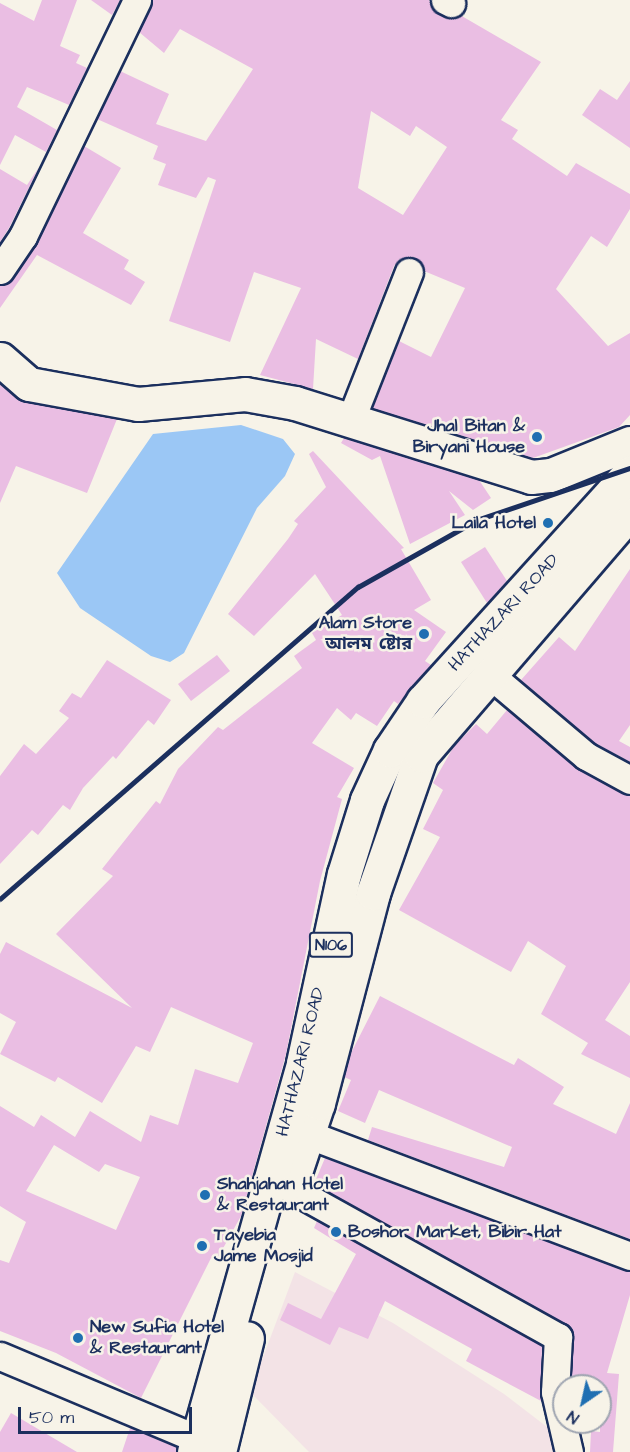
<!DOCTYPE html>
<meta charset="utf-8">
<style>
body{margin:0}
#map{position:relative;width:630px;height:1452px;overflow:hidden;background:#f7f3e8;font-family:"Architects Daughter","Noto Sans Bengali",sans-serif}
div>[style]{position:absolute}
.built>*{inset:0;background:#f3e3e6}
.water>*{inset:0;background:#9bc7f5}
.building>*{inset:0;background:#eabee3}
.roads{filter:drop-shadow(2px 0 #1b2f5e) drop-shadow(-2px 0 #1b2f5e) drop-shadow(0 2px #1b2f5e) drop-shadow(0 -2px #1b2f5e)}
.minor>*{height:27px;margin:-13.5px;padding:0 13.5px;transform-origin:13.5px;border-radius:13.5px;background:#f7f3e8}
.tertiary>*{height:33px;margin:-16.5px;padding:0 16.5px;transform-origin:16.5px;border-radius:16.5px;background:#f7f3e8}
.trunk>*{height:33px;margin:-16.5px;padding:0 16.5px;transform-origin:16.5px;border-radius:16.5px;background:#f7f3e8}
.rail>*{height:4.5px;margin:-2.25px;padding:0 2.25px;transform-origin:2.25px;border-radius:2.25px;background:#1b2f5e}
.dots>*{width:16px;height:16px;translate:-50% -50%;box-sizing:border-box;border:3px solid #f7f3e8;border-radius:50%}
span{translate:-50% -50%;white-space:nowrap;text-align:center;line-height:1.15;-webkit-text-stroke:5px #f7f3e8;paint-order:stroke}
.shield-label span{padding:2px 4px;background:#f7f3e8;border:2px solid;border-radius:4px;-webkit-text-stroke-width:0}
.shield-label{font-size:16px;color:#1b2f5e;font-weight:700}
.poi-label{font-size:18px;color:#1b2f5e;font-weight:700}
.right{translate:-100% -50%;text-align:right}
.left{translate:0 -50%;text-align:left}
.street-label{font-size:18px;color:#1b2f5e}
.north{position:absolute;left:552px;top:1374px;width:60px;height:60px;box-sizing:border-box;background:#f7f3e8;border:2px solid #9fa5b1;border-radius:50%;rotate:214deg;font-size:16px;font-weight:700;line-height:24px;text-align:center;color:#1b2f5e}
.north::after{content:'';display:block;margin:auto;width:21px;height:27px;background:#1f6fb2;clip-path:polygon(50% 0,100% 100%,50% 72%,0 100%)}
.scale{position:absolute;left:18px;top:1407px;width:174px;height:27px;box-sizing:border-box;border:3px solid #1b2f5e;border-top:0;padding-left:8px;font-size:18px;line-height:21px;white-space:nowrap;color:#1b2f5e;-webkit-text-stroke:4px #f7f3e8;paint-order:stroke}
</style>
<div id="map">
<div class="built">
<i style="clip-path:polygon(295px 1272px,393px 1323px,504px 1394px,551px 1430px,554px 1452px,309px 1452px,250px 1392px)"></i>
</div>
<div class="water">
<i style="clip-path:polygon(241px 425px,283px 439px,295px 454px,285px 476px,257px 508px,184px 653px,170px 662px,151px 656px,80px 608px,57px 573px,153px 434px)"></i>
</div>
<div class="building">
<i style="clip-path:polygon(42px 0,77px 0,60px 46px,80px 55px,76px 63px,87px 68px,69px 105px,27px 87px,17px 107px,57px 130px,46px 152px,15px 135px,0 165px,0 3px,34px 21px)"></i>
<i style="clip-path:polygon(91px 0,120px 0,112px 15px)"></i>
<i style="clip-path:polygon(evenodd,153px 0,429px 0,438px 14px,451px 19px,460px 15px,541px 62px,501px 120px,518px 130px,512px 139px,567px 176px,576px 163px,630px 194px,630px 209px,607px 247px,591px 236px,556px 289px,608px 346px,630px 333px,630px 415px,619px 427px,533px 458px,372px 408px,399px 341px,431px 357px,465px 288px,424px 271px,414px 257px,400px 259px,394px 266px,358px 359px,316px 339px,313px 389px,260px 375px,301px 288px,254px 272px,230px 342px,169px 321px,216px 180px,208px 177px,196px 198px,158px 185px,166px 164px,153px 159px,158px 146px,97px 119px,120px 71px,169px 94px,156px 124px,206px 141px,253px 69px,180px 29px,164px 53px,139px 32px,153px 0,371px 111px,410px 136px,416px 126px,447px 147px,403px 215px,358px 188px,371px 111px)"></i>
<i style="clip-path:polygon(630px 81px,630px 148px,582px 115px,600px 89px,617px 100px)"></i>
<i style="clip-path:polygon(84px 146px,121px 168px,83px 233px,129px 260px,124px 269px,145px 282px,131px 305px,37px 255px,0 308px,0 286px,13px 279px,36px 245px)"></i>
<i style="clip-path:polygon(39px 167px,9px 228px,0 242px,0 169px,27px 185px)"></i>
<i style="clip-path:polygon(0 384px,26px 402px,117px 419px,87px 493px,16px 466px,0 503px)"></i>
<i style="clip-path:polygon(344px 438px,479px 480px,491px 498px,473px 510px,449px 491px,465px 515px,410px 544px,380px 456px,372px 460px,341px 443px)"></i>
<i style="clip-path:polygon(evenodd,313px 451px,404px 548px,401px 549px,431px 600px,414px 610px,446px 632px,425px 661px,431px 665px,398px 704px,394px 701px,377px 726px,356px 713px,351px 720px,337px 708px,312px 743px,354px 768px,337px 797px,342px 799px,320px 881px,286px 1054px,241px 1216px,216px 1261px,211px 1258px,141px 1398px,56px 1353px,0 1331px,0 1260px,9px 1263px,26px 1222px,0 1206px,0 1106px,34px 1127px,41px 1115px,75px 1137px,90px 1111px,141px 1142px,150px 1115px,178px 1125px,195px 1069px,238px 1083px,253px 1043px,171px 1007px,150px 1052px,136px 1046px,102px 1103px,58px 1077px,55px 1082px,0 1054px,16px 1022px,0 1013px,0 954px,6px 942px,132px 1008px,56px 934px,113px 876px,102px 869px,156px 801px,160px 804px,178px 769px,218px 727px,223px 730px,302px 668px,294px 656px,316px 640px,312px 633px,342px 615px,315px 574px,254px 636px,228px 614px,288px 539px,298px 524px,294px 521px,326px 487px,309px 454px,313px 451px,54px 1145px,99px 1172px,105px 1164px,140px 1177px,116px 1230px,26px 1191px,54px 1145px)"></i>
<i style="clip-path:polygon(485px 547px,507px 581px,487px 603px,461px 562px)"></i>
<i style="clip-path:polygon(630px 569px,630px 725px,619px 741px,630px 747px,630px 762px,595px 743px,521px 680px,559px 637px,575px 651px)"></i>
<i style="clip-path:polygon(217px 655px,230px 671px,191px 701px,178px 684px)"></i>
<i style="clip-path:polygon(107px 660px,171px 700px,154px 725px,148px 720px,116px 759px,113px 756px,83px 788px,70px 810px,63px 805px,38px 835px,32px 830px,0 864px,0 776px,24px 744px,36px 754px,69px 718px,59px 711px,72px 693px,81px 698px)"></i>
<i style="clip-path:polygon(507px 710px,576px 768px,630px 796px,630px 982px,605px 1020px,630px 1036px,630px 1078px,581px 1054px,588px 1043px,541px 1014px,566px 966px,528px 941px,511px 972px,399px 910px,440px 837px,423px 829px,443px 790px,433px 783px,454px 746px,476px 724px,487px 734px)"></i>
<i style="clip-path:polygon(380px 996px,514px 1065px,518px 1058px,564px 1087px,553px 1104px,616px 1134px,630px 1103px,630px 1239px,368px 1140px,372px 1127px,504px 1167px,512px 1147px,379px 1090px,365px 1123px,338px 1111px,351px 1080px,344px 1077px,350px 1055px)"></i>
<i style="clip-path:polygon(325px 1158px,630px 1271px,630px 1295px,607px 1373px,619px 1374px,613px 1452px,590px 1452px,591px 1431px,600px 1432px,600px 1386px,571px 1386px,571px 1329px,314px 1184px)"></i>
<i style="clip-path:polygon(317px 1221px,542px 1346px,541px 1401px,466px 1361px,472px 1349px,385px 1301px,368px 1339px,339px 1327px,330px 1345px,280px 1320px,288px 1303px,321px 1319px,356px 1254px,314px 1228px)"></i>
<i style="clip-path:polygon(11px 1413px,77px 1452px,0 1452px,0 1432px)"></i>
<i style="clip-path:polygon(130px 1428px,176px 1447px,176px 1452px,122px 1452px)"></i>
</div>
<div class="roads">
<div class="minor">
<i style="left:445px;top:0;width:7px;rotate:27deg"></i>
<i style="left:0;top:270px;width:41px;rotate:-55.9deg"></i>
<i style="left:23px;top:236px;width:262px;rotate:-64.2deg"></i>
<i style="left:351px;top:419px;width:158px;rotate:-68.5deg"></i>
<i style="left:489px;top:674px;width:127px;rotate:40.2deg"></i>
<i style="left:586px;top:756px;width:50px;rotate:28.6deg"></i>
<i style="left:307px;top:1134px;width:345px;rotate:20.7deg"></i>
<i style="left:290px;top:1188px;width:307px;rotate:29.1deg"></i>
<i style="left:558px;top:1337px;width:55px;rotate:93.1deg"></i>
<i style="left:555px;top:1392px;width:62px;rotate:76.9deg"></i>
<i style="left:0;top:1356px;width:214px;rotate:22.8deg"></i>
</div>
<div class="tertiary">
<i style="left:0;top:359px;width:38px;rotate:41deg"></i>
<i style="left:29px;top:384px;width:111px;rotate:10.4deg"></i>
<i style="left:138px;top:404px;width:107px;rotate:-5.3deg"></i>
<i style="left:245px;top:394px;width:51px;rotate:10.2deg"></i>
<i style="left:295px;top:403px;width:247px;rotate:17.4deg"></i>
<i style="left:531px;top:477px;width:20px;rotate:-6deg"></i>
<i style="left:551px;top:475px;width:85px;rotate:-22.1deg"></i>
</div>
<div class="trunk">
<i style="left:292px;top:1181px;width:82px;rotate:-71.6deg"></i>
<i style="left:318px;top:1103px;width:217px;rotate:-75.3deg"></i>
<i style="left:373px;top:893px;width:146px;rotate:-70.8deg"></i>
<i style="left:421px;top:755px;width:321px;rotate:-49.3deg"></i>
<i style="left:194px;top:1452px;width:404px;rotate:-74.3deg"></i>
<i style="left:303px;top:1063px;width:193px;rotate:-77.8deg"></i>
<i style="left:344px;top:874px;width:77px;rotate:-72.7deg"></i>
<i style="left:367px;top:800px;width:55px;rotate:-65.3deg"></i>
<i style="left:390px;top:750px;width:59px;rotate:-56deg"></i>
<i style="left:423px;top:701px;width:308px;rotate:-47.8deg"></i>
<i style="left:219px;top:1452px;width:117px;rotate:-76.2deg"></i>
</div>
</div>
<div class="rail">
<i style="left:0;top:899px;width:475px;rotate:-41.1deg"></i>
<i style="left:358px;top:587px;width:137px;rotate:-29.4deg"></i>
<i style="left:477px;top:520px;width:162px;rotate:-18.8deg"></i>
</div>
<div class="dots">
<i style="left:537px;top:437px;background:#1f6fb2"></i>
<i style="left:548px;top:523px;background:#1f6fb2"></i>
<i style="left:424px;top:634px;background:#1f6fb2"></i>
<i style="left:205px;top:1195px;background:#1f6fb2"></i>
<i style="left:336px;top:1232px;background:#1f6fb2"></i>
<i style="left:202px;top:1246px;background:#1f6fb2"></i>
<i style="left:78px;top:1338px;background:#1f6fb2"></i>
</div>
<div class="shield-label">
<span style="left:331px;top:945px">N106</span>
</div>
<div class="poi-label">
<span class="right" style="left:525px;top:437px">Jhal Bitan &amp;<br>Biryani House</span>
<span class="right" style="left:536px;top:523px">Laila Hotel</span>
<span class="right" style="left:412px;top:634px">Alam Store<br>আলম ষ্টোর</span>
<span class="left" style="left:217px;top:1195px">Shahjahan Hotel<br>&amp; Restaurant</span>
<span class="left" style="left:348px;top:1232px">Boshor Market, Bibir Hat</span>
<span class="left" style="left:214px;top:1246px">Tayebia<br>Jame Mosjid</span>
<span class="left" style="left:90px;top:1338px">New Sufia Hotel<br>&amp; Restaurant</span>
</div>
<div class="street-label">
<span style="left:504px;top:613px;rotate:-47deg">HATHAZARI ROAD</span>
<span style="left:301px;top:1062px;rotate:-76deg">HATHAZARI ROAD</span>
</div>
<div class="north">N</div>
<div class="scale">50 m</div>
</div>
